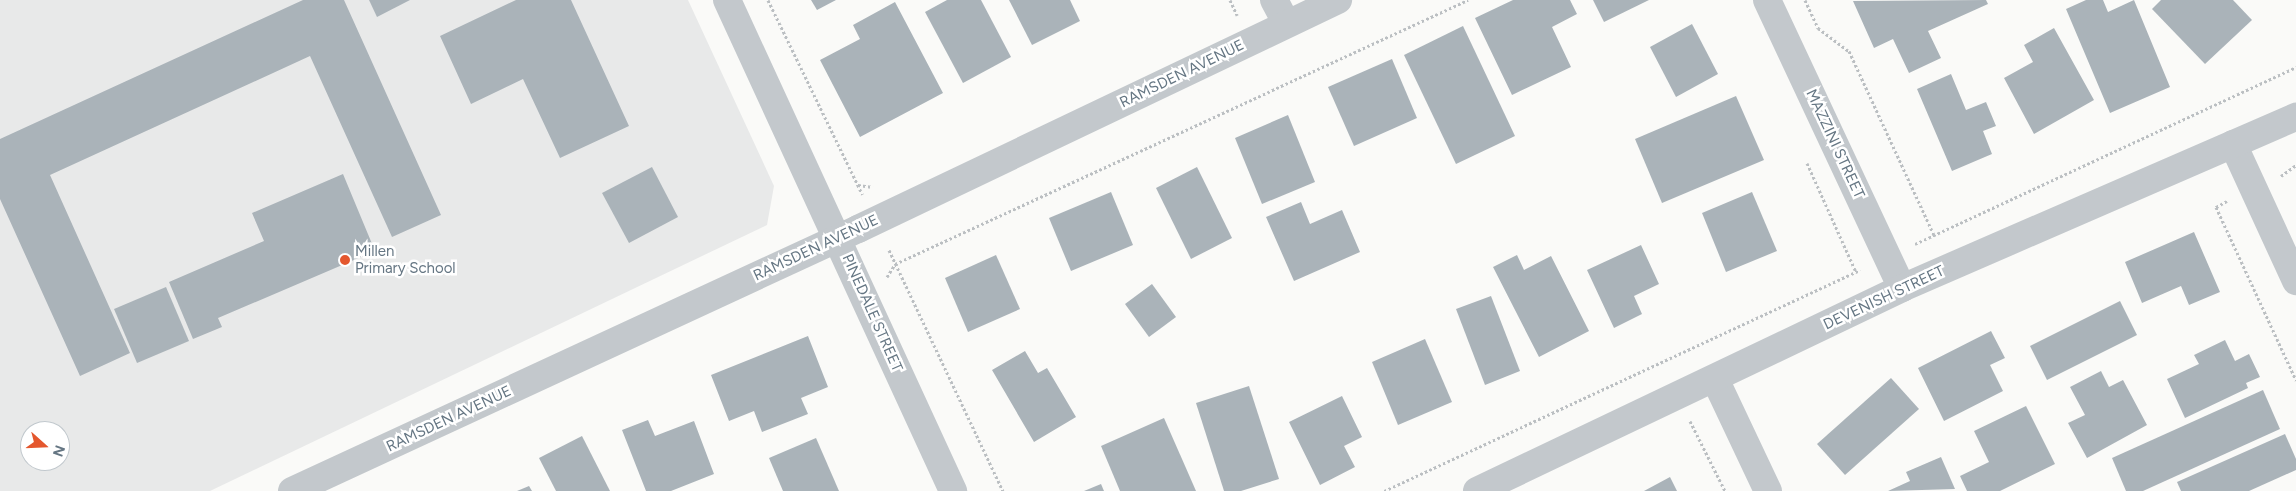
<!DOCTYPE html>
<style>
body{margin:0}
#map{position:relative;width:2296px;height:491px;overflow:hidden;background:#fafaf8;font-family:Figtree,sans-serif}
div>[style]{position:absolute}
.built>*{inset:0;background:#e8e9e9}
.building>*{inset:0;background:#aab3b9}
.path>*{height:3px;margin-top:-1.5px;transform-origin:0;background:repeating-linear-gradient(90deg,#bbbfc2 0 2.5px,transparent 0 5px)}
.street>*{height:28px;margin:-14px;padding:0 14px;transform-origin:14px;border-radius:14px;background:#c3c8cc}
.dots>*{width:14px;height:14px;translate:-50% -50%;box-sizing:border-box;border:2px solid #fff;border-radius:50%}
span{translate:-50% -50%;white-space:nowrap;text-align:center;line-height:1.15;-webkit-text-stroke:5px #fff;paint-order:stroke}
.street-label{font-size:15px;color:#657683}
.poi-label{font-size:15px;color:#657683}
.left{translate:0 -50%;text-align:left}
.north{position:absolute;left:20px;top:421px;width:50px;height:50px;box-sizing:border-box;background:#fff;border:1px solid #c1c8cd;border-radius:50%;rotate:110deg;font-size:14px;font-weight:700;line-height:20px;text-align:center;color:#657683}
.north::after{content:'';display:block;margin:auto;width:18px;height:22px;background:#e4572e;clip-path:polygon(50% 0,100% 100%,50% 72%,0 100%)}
</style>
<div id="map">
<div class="built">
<i style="clip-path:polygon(evenodd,0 0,688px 0,774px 186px,767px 225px,210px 491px,0 491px,0 0,30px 431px,60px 431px,60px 461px,30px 461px,30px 431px)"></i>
</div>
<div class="building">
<i style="clip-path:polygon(303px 0,344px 0,441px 215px,392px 237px,310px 56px,50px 175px,130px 353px,80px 376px,0 199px,0 139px)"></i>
<i style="clip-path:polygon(369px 0,410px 0,377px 17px)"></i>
<i style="clip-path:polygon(516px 0,571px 0,629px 126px,560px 158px,523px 79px,471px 104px,440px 36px)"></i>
<i style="clip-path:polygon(811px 0,836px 0,817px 10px)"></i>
<i style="clip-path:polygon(947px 0,981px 0,1011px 57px,963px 83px,925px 12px)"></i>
<i style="clip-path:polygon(1009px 0,1070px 0,1080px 21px,1032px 45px)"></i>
<i style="clip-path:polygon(1513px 0,1570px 0,1577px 14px,1552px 27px,1571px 67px,1512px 95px,1475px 18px)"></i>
<i style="clip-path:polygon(1593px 0,1649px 0,1604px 22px)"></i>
<i style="clip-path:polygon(1986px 0,1988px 4px,1928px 31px,1941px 58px,1909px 73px,1893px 39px,1874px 48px,1853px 1px)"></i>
<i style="clip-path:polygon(2086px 0,2103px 0,2108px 12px,2134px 0,2170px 87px,2110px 113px,2066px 9px)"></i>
<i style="clip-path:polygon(2161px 0,2233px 0,2252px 20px,2205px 64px,2152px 9px)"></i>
<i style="clip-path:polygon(895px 2px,943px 93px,860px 137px,820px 60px,860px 39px,853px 25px)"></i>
<i style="clip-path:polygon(1692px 24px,1718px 74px,1676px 97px,1650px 47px)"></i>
<i style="clip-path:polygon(1463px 26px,1515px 136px,1456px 164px,1404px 55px)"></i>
<i style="clip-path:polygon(2054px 28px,2094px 100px,2034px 134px,2004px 78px,2033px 62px,2024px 45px)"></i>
<i style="clip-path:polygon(1392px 59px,1417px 118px,1354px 146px,1328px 87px)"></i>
<i style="clip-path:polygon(1951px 74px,1966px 110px,1986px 102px,1996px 126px,1983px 131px,1992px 154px,1952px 171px,1917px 89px)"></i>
<i style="clip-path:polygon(1736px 96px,1764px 160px,1662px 203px,1635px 139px)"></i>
<i style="clip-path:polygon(1288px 115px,1315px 182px,1262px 204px,1235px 138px)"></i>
<i style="clip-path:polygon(652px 167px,678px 217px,629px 243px,602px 193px)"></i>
<i style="clip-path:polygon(1197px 167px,1232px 238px,1191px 259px,1156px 188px)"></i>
<i style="clip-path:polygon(343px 174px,375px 251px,218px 318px,222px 327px,193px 339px,169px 282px,264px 241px,252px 213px)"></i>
<i style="clip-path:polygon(1111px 192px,1133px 245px,1071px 271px,1049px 218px)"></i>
<i style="clip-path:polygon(1752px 192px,1777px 251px,1726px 272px,1702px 213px)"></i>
<i style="clip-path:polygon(1301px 202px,1310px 224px,1342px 210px,1360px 252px,1294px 281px,1266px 217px)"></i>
<i style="clip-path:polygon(2194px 232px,2220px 292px,2189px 305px,2181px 286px,2142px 303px,2125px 262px)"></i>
<i style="clip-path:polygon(1641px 245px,1659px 284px,1634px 296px,1642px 314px,1614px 328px,1587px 270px)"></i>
<i style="clip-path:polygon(996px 255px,1020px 309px,968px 332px,945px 278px)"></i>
<i style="clip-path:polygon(1517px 255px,1524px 270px,1551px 256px,1589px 331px,1539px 357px,1493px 267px)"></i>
<i style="clip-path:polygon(1152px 284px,1176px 317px,1149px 337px,1125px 304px)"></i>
<i style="clip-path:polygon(166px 287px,189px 341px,137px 363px,114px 309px)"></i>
<i style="clip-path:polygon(1491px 296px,1520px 371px,1485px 385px,1456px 309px)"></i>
<i style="clip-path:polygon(2120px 301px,2137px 335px,2047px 380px,2030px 346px)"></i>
<i style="clip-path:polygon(1991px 331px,2005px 358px,1990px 365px,2003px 391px,1944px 421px,1918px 368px)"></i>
<i style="clip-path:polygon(808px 336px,828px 387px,801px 398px,808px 414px,762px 432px,754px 411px,729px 421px,711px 375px)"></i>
<i style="clip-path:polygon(1425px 339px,1452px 402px,1398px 425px,1372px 362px)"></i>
<i style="clip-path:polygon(2225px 340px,2235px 361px,2249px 354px,2260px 377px,2246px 383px,2248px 388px,2185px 418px,2167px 379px,2199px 364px,2194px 355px)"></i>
<i style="clip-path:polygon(1025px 351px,1038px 373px,1047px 368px,1076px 417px,1034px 442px,992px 370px)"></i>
<i style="clip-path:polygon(2101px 371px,2109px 387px,2123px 380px,2147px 425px,2087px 458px,2068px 423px,2085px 415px,2070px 387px)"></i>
<i style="clip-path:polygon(1891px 378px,1919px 409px,1845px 475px,1817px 444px)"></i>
<i style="clip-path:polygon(1249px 386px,1279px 479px,1241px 491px,1224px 491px,1196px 403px)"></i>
<i style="clip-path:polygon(2263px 390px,2280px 429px,2143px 491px,2126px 491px,2112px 458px)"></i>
<i style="clip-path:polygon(1342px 396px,1362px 437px,1344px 446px,1355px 467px,1320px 485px,1289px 422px)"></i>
<i style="clip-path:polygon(2026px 406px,2055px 464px,2000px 491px,1967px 491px,1960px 476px,1989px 462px,1974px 431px)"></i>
<i style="clip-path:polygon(1164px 418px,1196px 491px,1120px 491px,1101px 446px)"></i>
<i style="clip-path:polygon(648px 420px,655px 436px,694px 421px,714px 474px,671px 491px,646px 491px,622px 430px)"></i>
<i style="clip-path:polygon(2285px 434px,2296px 459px,2296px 470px,2249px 491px,2181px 491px,2177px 482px)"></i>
<i style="clip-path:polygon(582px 436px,610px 491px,556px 491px,539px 458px)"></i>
<i style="clip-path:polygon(816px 438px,839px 491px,783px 491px,769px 458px)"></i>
<i style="clip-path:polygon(1941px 457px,1955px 489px,1888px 491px,1910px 481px,1906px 472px)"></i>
<i style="clip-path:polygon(1670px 477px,1677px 491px,1644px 491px)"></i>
<i style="clip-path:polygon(1101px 484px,1104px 491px,1084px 491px)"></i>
<i style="clip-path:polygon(529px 486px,532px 491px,517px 491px)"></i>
</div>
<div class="path">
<i style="left:768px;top:0;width:216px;rotate:64.1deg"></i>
<i style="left:1230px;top:0;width:17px;rotate:65deg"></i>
<i style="left:1805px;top:0;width:31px;rotate:65deg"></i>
<i style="left:1818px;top:28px;width:39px;rotate:37deg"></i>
<i style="left:1849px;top:51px;width:203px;rotate:65.2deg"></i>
<i style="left:1807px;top:163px;width:120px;rotate:65.8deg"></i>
<i style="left:2281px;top:176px;width:19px;rotate:-36deg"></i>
<i style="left:858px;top:185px;width:15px;rotate:8deg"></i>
<i style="left:2227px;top:201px;width:13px;rotate:151deg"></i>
<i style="left:2216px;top:207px;width:191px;rotate:65.2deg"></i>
<i style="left:1915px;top:244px;width:420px;rotate:-24.9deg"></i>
<i style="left:889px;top:250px;width:267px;rotate:64.7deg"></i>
<i style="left:887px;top:277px;width:15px;rotate:-58deg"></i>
<i style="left:895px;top:264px;width:631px;rotate:-24.74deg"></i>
<i style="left:1690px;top:421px;width:78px;rotate:63.4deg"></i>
<i style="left:1384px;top:491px;width:525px;rotate:-24.9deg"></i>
</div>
<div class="street">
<i style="left:727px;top:0;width:541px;rotate:65.28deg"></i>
<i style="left:1274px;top:0;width:26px;rotate:62deg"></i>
<i style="left:1767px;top:0;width:318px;rotate:64.9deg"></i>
<i style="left:2233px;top:144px;width:151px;rotate:65.3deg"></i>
<i style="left:1715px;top:379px;width:124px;rotate:64.7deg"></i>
<i style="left:292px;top:491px;width:624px;rotate:-24.84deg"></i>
<i style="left:858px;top:229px;width:532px;rotate:-25.51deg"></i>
<i style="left:1477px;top:491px;width:471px;rotate:-25.5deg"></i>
<i style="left:1902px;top:288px;width:430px;rotate:-23.5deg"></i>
</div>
<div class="dots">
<i style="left:345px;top:260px;background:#e4572e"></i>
</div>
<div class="street-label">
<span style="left:1182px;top:74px;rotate:-26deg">RAMSDEN AVENUE</span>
<span style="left:1835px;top:144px;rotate:65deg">MAZZINI STREET</span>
<span style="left:816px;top:248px;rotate:-25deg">RAMSDEN AVENUE</span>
<span style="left:1884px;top:298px;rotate:-25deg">DEVENISH STREET</span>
<span style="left:872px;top:313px;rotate:66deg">PINEDALE STREET</span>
<span style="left:449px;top:419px;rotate:-25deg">RAMSDEN AVENUE</span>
</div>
<div class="poi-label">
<span class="left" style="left:355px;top:260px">Millen<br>Primary School</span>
</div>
<div class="north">N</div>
</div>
